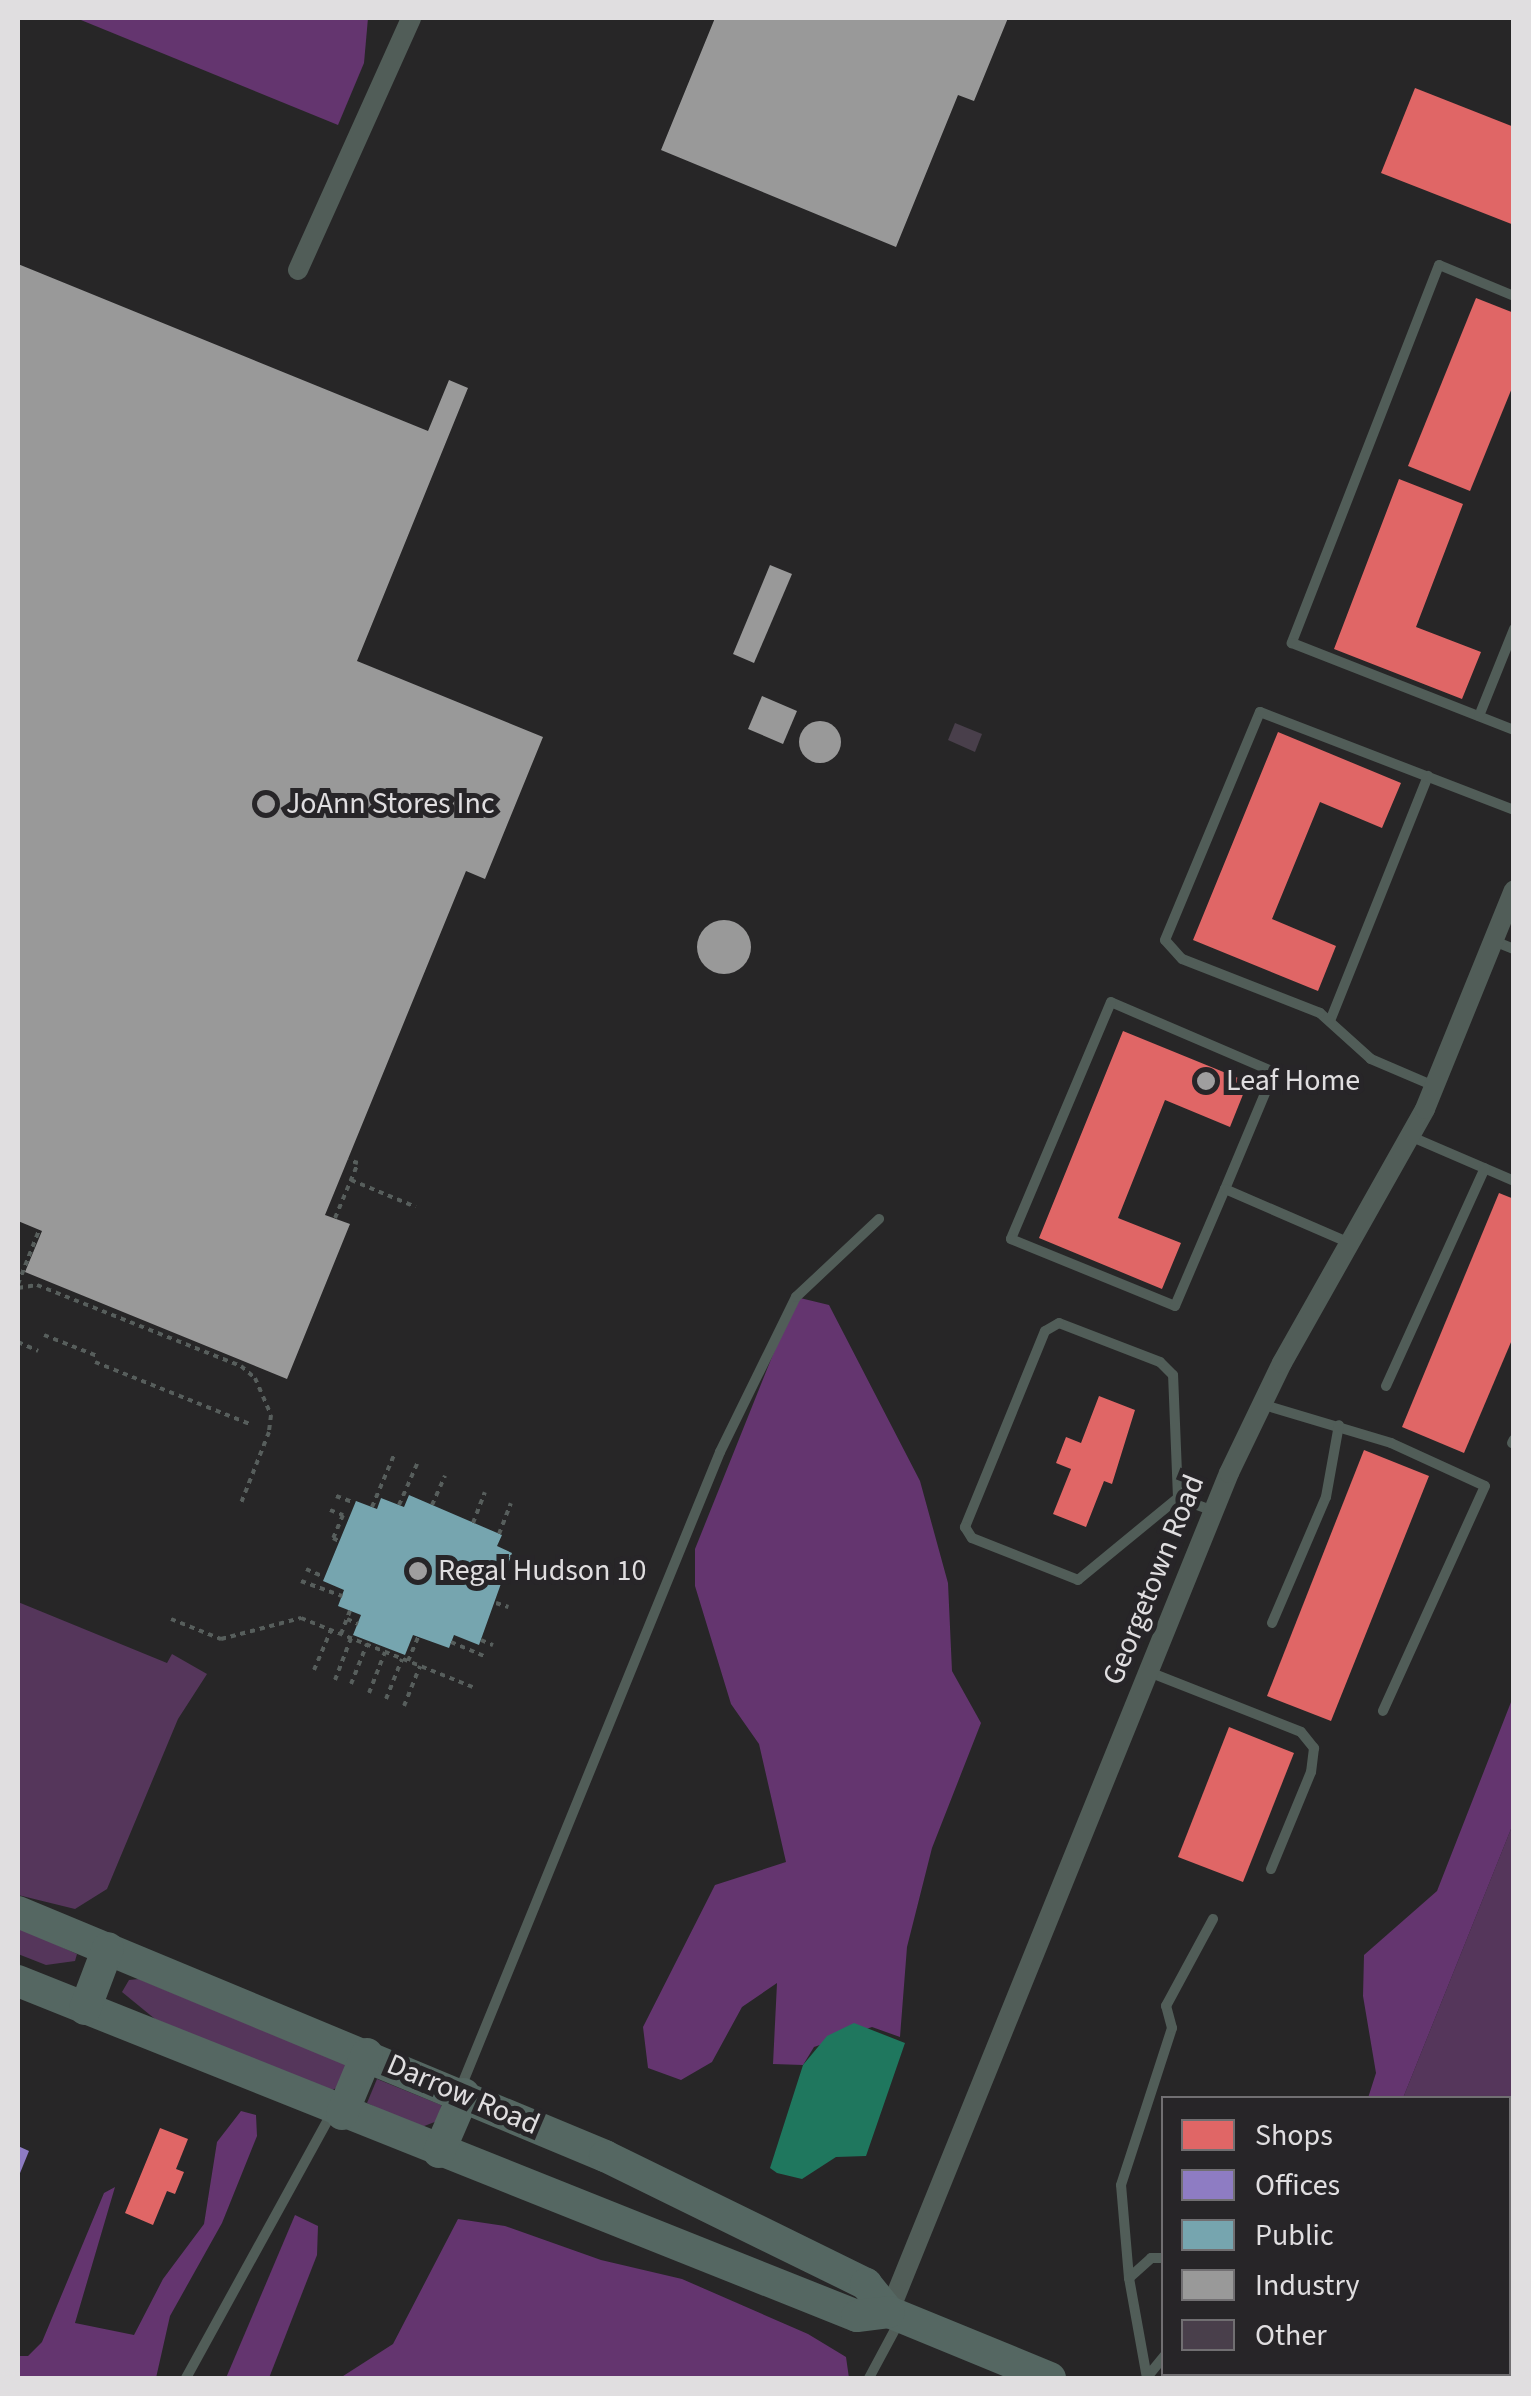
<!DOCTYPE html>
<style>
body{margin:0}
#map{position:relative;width:1531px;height:2396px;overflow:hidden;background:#272627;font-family:"Source Sans 3",sans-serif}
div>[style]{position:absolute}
.green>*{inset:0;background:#55365b}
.forest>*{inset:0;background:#64356f}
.water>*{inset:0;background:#1f775e}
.shops>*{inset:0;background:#e06666}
.offices>*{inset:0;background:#8e7cc3}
.public>*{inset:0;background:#76a5af}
.industry>*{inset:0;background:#999}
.round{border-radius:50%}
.building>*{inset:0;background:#493f4b}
.path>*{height:4px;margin-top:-2px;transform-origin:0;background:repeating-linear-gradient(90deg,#575e5c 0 5px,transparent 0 10px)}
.service>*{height:10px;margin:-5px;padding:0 5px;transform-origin:5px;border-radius:5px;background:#515d58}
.minor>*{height:20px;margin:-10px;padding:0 10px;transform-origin:10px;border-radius:10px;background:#515d58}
.primary>*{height:32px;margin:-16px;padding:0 16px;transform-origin:16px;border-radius:16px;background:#556762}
.dots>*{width:28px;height:28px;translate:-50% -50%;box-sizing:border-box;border:5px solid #272528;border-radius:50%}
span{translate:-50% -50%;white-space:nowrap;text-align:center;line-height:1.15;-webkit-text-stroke:10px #272528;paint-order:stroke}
.poi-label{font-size:30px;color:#e0dee0}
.left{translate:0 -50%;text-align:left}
.street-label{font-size:30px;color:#e0dee0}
.frame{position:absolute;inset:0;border:20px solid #e0dee0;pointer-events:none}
.legend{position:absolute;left:1161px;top:2096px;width:350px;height:280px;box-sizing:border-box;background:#272528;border:2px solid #716f72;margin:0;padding:12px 18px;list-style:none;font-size:30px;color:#e0dee0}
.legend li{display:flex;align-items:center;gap:20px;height:50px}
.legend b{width:50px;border:2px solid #716f72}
</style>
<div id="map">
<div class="green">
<i style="clip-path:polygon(18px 1602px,167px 1663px,172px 1654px,207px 1674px,178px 1719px,107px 1889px,75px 1909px,18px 1895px)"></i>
<i style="clip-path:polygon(1513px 1824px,1513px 2378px,1285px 2378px,1508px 2374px,1508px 2098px,1403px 2098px)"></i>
<i style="clip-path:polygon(18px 1927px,77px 1954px,75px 1961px,46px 1965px,18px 1954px)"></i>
<i style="clip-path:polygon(139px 1979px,349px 2066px,345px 2083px,329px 2092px,155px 2019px,122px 1992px,129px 1980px)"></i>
<i style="clip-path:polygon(377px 2079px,441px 2105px,440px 2120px,419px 2128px,367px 2103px)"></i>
</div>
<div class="forest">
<i style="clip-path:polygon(76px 18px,368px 18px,364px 63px,338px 125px)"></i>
<i style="clip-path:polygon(796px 1297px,829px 1305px,920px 1481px,948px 1583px,952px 1671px,981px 1723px,932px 1848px,907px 1947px,900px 2037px,872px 2027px,814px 2047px,803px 2065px,773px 2064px,777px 1983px,742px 2007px,712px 2062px,681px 2080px,648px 2068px,643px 2027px,715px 1885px,786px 1862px,759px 1744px,731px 1704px,695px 1586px,695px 1549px)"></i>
<i style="clip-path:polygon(1513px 1697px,1513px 1824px,1403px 2098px,1368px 2098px,1376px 2073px,1363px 1996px,1364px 1955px,1437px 1891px)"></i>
<i style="clip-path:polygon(241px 2111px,256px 2115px,257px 2136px,222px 2223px,170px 2316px,156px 2378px,18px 2378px,18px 2356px,28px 2356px,42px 2342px,104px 2193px,115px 2187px,75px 2323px,134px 2335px,163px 2279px,204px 2224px,217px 2142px)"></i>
<i style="clip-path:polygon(295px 2215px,318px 2226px,317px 2255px,269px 2378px,226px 2378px)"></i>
<i style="clip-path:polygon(458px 2219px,505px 2226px,601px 2260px,682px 2279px,808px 2334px,846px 2357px,849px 2378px,340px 2378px,393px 2344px)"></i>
</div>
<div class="water">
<i style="clip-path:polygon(854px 2023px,905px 2043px,866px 2156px,836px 2157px,802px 2179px,777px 2173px,770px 2168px,803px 2065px,827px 2036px)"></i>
</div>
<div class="shops">
<i style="clip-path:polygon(1415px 88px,1514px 127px,1514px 225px,1381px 173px)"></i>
<i style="clip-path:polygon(1476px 298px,1514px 313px,1514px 383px,1470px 491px,1408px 466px)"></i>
<i style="clip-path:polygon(1399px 479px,1463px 504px,1416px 627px,1481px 652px,1462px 699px,1334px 649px)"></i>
<i style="clip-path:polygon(1278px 732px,1401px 783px,1382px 828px,1320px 802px,1272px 919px,1336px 946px,1318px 991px,1193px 940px)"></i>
<i style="clip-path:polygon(1123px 1031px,1248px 1082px,1230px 1127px,1165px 1100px,1118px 1218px,1181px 1243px,1162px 1289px,1039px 1238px)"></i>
<i style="clip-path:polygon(1499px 1193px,1514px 1199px,1514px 1335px,1464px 1453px,1402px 1427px)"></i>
<i style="clip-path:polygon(1099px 1396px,1135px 1410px,1112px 1484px,1104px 1481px,1086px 1527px,1053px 1514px,1071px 1469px,1056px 1463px,1066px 1437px,1081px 1443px)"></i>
<i style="clip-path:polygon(1364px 1450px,1429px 1476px,1331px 1721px,1267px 1696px)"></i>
<i style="clip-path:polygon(1229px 1727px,1294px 1753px,1243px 1882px,1178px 1857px)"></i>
<i style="clip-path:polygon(160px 2128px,188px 2139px,176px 2169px,184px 2172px,175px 2194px,167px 2191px,153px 2225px,125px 2213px)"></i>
</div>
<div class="offices">
<i style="clip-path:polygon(18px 2146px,29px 2151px,18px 2178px)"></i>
</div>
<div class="public">
<i style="clip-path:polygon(409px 1495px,502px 1535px,497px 1546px,512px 1553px,479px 1645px,454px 1635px,449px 1648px,413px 1635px,405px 1655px,353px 1635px,361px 1615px,338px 1606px,344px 1590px,323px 1581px,356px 1501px,377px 1509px,381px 1498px,404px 1507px)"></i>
</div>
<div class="industry">
<i style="clip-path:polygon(715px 18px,1008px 18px,974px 101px,958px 95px,896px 247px,661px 150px)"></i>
<i style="clip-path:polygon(18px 264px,428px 431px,449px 380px,468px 388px,357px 661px,543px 737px,485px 879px,466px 871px,325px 1215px,350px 1224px,287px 1379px,25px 1272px,42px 1231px,18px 1221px)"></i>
<i style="clip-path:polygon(770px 565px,792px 574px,754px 663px,733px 654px)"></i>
<i style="clip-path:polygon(762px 696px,797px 711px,783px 744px,748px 729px)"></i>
<i class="round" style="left:799px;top:721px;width:42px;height:42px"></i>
<i class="round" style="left:697px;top:920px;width:54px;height:54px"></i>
</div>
<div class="building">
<i style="clip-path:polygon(955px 723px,982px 734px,975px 752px,948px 740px)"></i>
</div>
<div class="path">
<i style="left:351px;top:1180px;width:70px;rotate:22.6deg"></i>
<i style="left:335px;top:1218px;width:60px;rotate:-67.3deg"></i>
<i style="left:358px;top:1163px;width:10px;rotate:-163deg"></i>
<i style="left:18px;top:1284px;width:58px;rotate:-68.7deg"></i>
<i style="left:18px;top:1288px;width:19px;rotate:-9deg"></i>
<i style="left:37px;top:1285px;width:219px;rotate:21.7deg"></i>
<i style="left:241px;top:1366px;width:18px;rotate:41deg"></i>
<i style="left:255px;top:1378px;width:40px;rotate:66.6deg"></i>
<i style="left:271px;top:1415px;width:17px;rotate:97deg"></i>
<i style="left:269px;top:1432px;width:76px;rotate:111.5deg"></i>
<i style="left:44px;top:1335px;width:57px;rotate:21.6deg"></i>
<i style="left:18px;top:1342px;width:22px;rotate:24deg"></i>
<i style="left:95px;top:1362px;width:167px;rotate:21.8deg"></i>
<i style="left:336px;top:1496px;width:20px;rotate:20deg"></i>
<i style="left:399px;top:1505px;width:45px;rotate:-66.3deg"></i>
<i style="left:432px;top:1505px;width:32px;rotate:-66deg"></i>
<i style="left:372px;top:1507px;width:56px;rotate:-67.1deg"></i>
<i style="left:330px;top:1510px;width:14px;rotate:21deg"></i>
<i style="left:343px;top:1515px;width:25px;rotate:113deg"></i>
<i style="left:333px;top:1538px;width:7px;rotate:27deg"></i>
<i style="left:473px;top:1523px;width:33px;rotate:-69deg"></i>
<i style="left:499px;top:1534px;width:33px;rotate:-69deg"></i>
<i style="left:510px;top:1556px;width:18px;rotate:22deg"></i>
<i style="left:306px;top:1569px;width:20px;rotate:24deg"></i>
<i style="left:301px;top:1581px;width:44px;rotate:20.1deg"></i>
<i style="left:496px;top:1603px;width:13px;rotate:18deg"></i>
<i style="left:171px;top:1619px;width:54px;rotate:21.8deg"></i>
<i style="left:221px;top:1639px;width:83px;rotate:-14.7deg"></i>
<i style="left:301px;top:1618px;width:185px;rotate:21.9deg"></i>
<i style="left:347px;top:1619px;width:12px;rotate:24deg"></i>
<i style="left:341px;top:1634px;width:25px;rotate:-69deg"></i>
<i style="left:481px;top:1640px;width:13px;rotate:23deg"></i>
<i style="left:451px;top:1642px;width:39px;rotate:23deg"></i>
<i style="left:408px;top:1661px;width:26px;rotate:-67deg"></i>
<i style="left:314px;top:1670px;width:43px;rotate:-67deg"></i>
<i style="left:335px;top:1680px;width:45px;rotate:-69.1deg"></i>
<i style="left:351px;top:1684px;width:43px;rotate:-68.2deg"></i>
<i style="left:369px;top:1693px;width:44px;rotate:-68.7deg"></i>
<i style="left:386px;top:1699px;width:43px;rotate:-68.2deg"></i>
<i style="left:404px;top:1706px;width:43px;rotate:-68.2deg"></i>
</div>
<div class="service">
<i style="left:1514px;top:296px;width:81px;rotate:-157.5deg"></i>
<i style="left:1439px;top:265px;width:406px;rotate:111.3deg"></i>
<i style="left:1292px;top:643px;width:238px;rotate:21.4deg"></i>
<i style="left:1479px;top:716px;width:94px;rotate:-68.1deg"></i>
<i style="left:1494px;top:941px;width:22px;rotate:22deg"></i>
<i style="left:1330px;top:1021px;width:264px;rotate:-68.2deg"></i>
<i style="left:1434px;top:1086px;width:69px;rotate:-156.8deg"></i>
<i style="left:1371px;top:1059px;width:69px;rotate:-138deg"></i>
<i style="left:1320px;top:1013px;width:148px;rotate:-158.6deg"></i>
<i style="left:1182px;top:959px;width:25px;rotate:-132deg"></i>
<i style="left:1165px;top:940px;width:247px;rotate:-67.4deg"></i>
<i style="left:1260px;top:712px;width:272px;rotate:21.1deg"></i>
<i style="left:1412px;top:1137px;width:111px;rotate:23.3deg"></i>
<i style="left:1225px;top:1189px;width:127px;rotate:-67.3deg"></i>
<i style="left:1274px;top:1072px;width:177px;rotate:-156.8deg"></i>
<i style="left:1111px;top:1002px;width:257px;rotate:112.9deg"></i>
<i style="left:1011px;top:1239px;width:177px;rotate:22.2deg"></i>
<i style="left:1175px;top:1306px;width:127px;rotate:-66.9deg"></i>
<i style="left:1225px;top:1189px;width:138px;rotate:23.4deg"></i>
<i style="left:1386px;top:1386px;width:239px;rotate:-65.6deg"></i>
<i style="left:1261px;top:1404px;width:136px;rotate:16.7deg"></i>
<i style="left:1391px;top:1443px;width:103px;rotate:24.6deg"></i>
<i style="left:1485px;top:1486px;width:247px;rotate:114.4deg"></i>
<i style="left:1512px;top:1443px;width:4px;rotate:-63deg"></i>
<i style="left:1178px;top:1498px;width:123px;rotate:-92.3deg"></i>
<i style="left:1173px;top:1375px;width:18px;rotate:-135deg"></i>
<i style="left:1160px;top:1362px;width:108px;rotate:-158.9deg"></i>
<i style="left:1059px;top:1323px;width:16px;rotate:150deg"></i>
<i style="left:1045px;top:1331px;width:212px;rotate:112.2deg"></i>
<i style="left:965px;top:1527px;width:13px;rotate:58deg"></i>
<i style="left:972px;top:1538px;width:114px;rotate:21.6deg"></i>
<i style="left:1078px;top:1580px;width:129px;rotate:-39.4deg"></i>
<i style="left:1178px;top:1498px;width:38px;rotate:20deg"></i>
<i style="left:1272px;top:1623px;width:137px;rotate:-66.8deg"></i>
<i style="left:1326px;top:1497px;width:73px;rotate:-79.8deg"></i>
<i style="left:1149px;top:1672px;width:163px;rotate:21.5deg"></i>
<i style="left:1301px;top:1732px;width:21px;rotate:51deg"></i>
<i style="left:1314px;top:1748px;width:24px;rotate:97deg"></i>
<i style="left:1311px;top:1772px;width:105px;rotate:112.4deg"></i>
<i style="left:461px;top:2087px;width:686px;rotate:-67.81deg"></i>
<i style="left:720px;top:1452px;width:173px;rotate:-63.9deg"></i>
<i style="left:796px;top:1297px;width:114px;rotate:-43.2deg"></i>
<i style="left:1129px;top:2278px;width:93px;rotate:-94.9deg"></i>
<i style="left:1121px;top:2185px;width:165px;rotate:-72deg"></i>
<i style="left:1172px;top:2028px;width:23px;rotate:-105deg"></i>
<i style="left:1166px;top:2006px;width:99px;rotate:-61.6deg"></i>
<i style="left:1148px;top:2376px;width:26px;rotate:-51deg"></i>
<i style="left:186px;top:2378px;width:303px;rotate:-61.2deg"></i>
<i style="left:869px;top:2378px;width:64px;rotate:-61.8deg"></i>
<i style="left:1147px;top:2378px;width:102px;rotate:-100.2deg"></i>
<i style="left:1129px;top:2278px;width:30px;rotate:-42deg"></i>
<i style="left:1151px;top:2258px;width:13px"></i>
</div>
<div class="minor">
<i style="left:298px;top:270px;width:276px;rotate:-65.8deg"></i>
<i style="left:889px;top:2312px;width:905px;rotate:-67.94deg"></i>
<i style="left:1229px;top:1473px;width:122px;rotate:-64.3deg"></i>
<i style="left:1282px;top:1363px;width:291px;rotate:-60.6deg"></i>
<i style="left:1425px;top:1109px;width:236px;rotate:-67.9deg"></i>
</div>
<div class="primary">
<i style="left:18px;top:1912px;width:636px;rotate:22.57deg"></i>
<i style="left:605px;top:2156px;width:291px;rotate:26.1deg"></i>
<i style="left:866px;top:2284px;width:36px;rotate:51deg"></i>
<i style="left:889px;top:2312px;width:174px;rotate:22.3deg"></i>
<i style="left:18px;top:1981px;width:903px;rotate:21.77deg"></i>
<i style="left:857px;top:2316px;width:32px;rotate:-7deg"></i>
<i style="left:85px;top:2009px;width:65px;rotate:-69.3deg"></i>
<i style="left:342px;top:2114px;width:65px;rotate:-67.4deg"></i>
<i style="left:439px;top:2152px;width:63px;rotate:-66.7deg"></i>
</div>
<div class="dots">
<i style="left:266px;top:804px;background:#9f9e9f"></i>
<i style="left:1206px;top:1081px;background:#9f9e9f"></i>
<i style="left:418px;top:1571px;background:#9f9e9f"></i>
</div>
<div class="poi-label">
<span class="left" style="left:286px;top:804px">JoAnn Stores Inc</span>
<span class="left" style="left:1226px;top:1081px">Leaf Home</span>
<span class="left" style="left:438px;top:1571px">Regal Hudson 10</span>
</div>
<div class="street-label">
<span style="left:1154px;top:1580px;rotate:-68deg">Georgetown Road</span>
<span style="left:463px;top:2095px;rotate:23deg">Darrow Road</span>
</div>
<div class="frame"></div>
<ul class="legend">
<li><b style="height:28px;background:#e06666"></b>Shops</li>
<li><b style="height:28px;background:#8e7cc3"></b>Offices</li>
<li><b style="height:28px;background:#76a5af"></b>Public</li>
<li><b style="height:28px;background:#999"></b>Industry</li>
<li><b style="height:28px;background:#493f4b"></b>Other</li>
</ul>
</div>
